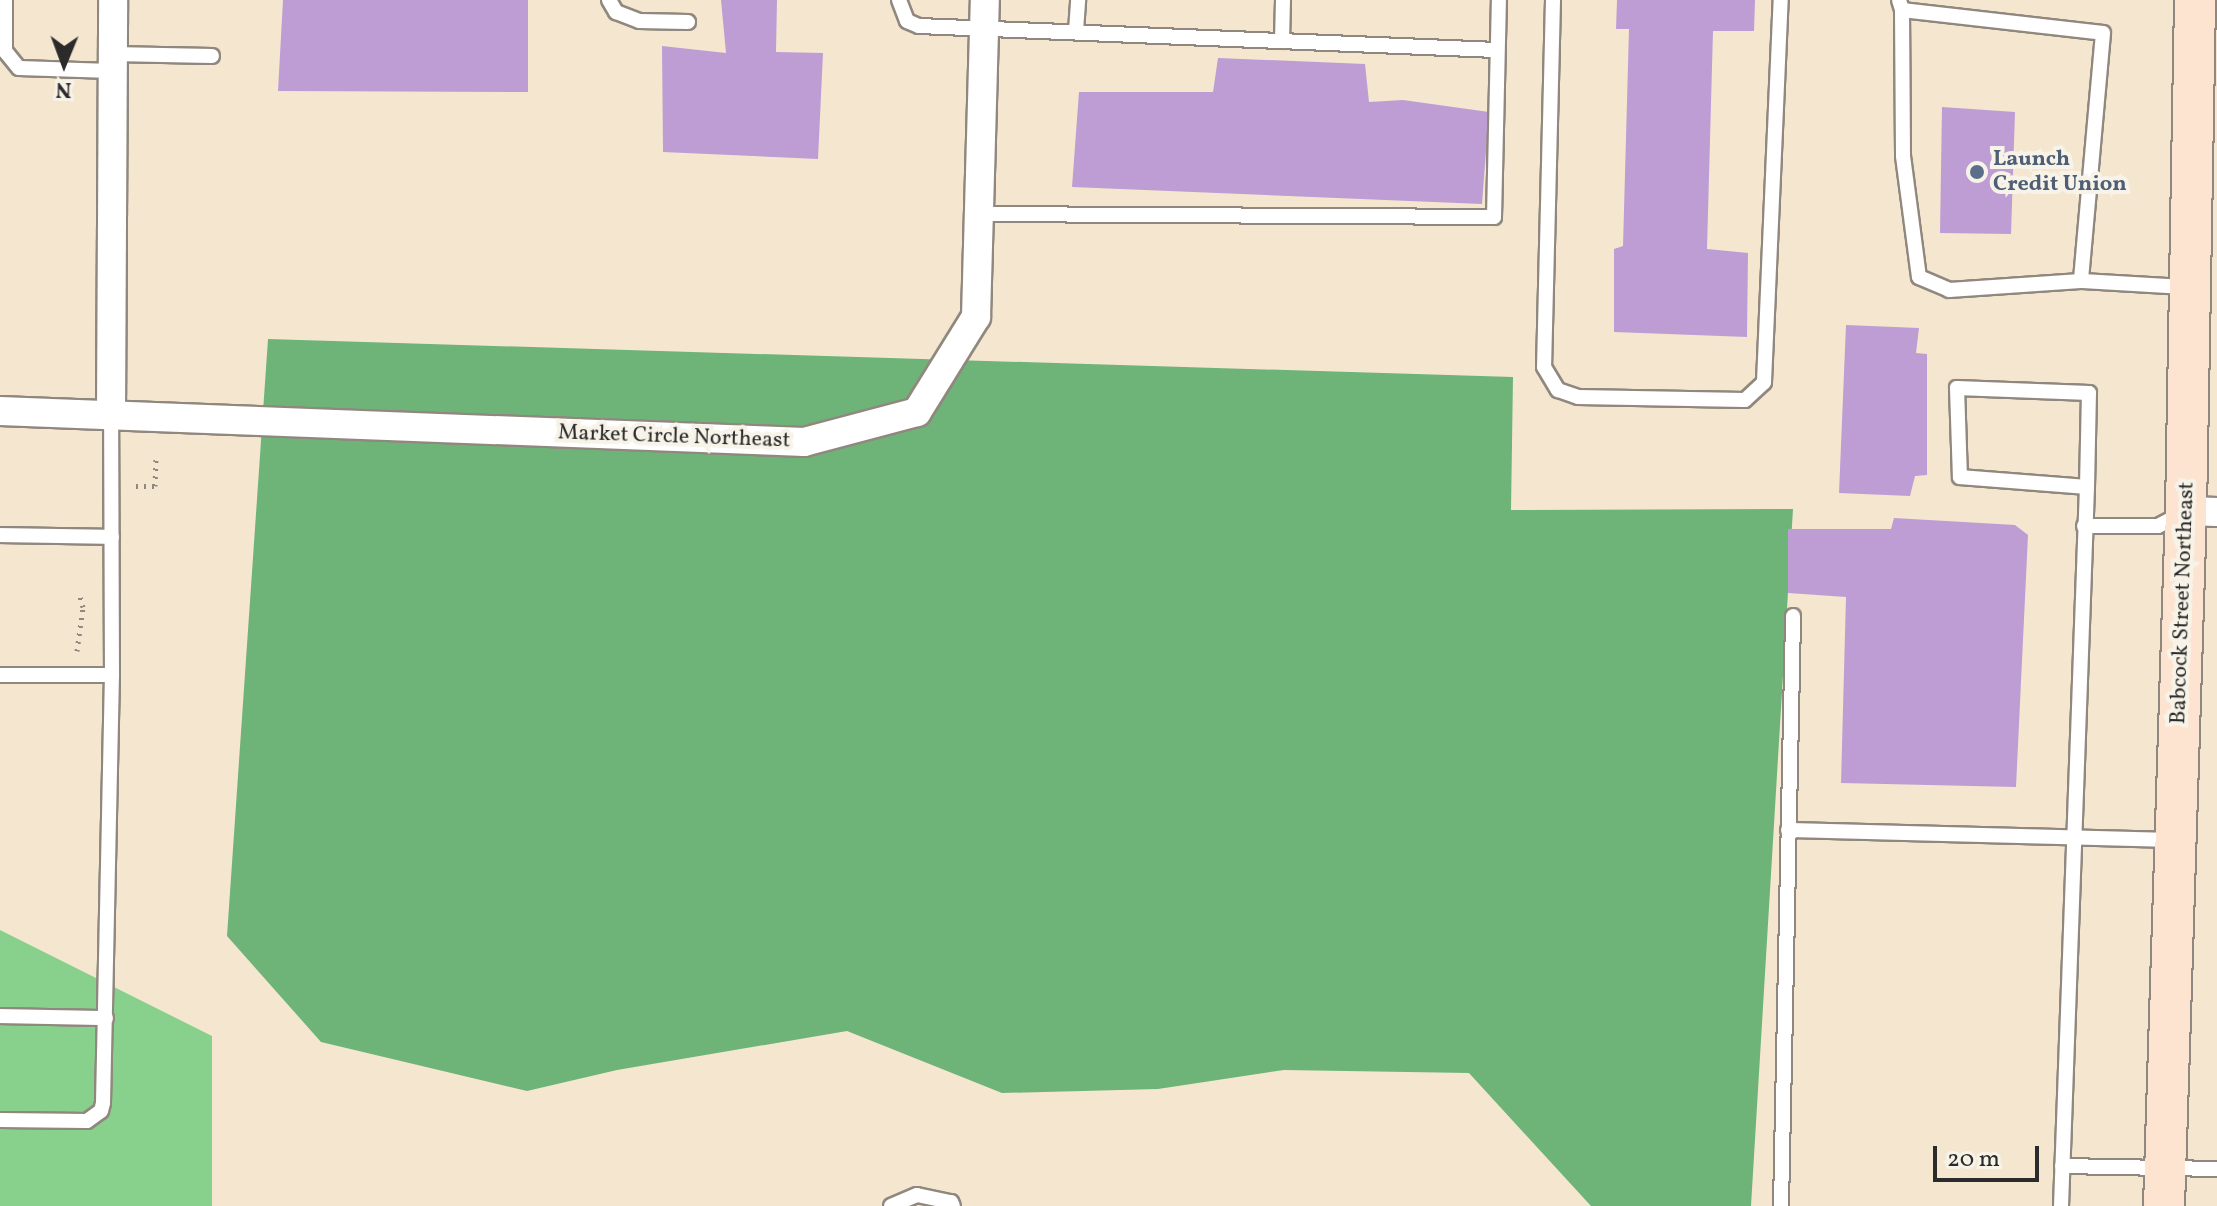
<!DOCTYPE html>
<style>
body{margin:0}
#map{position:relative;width:2217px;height:1206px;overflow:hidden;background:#f5e6d0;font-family:Vollkorn,serif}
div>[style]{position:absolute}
.green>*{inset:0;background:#88d18d}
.forest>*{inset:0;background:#6eb378}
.building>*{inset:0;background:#be9dd4}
.path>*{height:5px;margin-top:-2.5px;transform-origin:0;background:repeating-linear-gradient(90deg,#90887e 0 2px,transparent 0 8px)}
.roads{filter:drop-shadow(2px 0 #90887e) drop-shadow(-2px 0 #90887e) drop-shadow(0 2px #90887e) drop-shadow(0 -2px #90887e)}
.service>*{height:14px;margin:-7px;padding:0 7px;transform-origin:7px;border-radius:7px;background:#fff}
.minor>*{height:28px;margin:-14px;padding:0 14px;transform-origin:14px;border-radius:14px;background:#fff}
.secondary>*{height:40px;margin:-20px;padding:0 20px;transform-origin:20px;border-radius:20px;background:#fde4d1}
.dots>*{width:22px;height:22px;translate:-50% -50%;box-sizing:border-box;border:4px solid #f7f3e8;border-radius:50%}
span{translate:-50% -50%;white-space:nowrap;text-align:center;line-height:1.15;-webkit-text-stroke:8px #f7f3e8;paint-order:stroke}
.service-label{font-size:22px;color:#4e5e75;font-weight:700}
.left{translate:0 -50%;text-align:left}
.street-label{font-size:22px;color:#2b2b2b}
.north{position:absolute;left:24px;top:24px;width:80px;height:80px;-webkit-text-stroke:6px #f7f3e8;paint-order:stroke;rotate:181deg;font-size:22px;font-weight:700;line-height:32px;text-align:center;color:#2b2b2b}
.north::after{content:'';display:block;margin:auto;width:28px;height:36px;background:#2b2b2b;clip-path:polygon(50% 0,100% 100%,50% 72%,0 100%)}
.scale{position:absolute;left:1933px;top:1146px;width:106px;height:36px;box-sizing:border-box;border:4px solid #2b2b2b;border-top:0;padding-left:10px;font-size:24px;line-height:28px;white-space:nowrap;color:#2b2b2b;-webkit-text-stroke:6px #f7f3e8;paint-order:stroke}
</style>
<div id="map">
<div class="green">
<i style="clip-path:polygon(0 930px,212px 1036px,212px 1206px,0 1206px)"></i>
</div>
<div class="forest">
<i style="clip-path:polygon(268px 339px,1513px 377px,1511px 510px,1793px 509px,1751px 1206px,1591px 1206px,1469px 1073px,1284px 1070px,1158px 1089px,1002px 1093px,847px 1031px,617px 1070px,527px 1091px,321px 1042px,227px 936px)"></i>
</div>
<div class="building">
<i style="clip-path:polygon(283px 0,528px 0,528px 92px,278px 91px)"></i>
<i style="clip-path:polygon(721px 0,777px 0,776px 52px,823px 53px,818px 159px,663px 152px,662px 46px,726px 53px)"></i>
<i style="clip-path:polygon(1617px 0,1755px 0,1754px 31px,1713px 31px,1707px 249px,1748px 253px,1747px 337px,1614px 332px,1614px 249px,1623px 246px,1629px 29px,1616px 29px)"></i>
<i style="clip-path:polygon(1218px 58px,1365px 64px,1369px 102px,1403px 100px,1489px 112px,1482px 204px,1072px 187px,1079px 92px,1213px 92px)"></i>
<i style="clip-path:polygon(1942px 107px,2015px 112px,2011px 234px,1940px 233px)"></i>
<i style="clip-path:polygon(1846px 325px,1919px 328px,1916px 353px,1927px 354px,1927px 475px,1915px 476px,1910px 496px,1839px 493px)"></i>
<i style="clip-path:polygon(1894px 518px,2015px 525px,2028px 535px,2016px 787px,1841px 783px,1846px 597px,1788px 593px,1788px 529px,1891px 529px)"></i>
</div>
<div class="path">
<i style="left:136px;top:486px;width:19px"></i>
<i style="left:155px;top:486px;width:28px;rotate:-88deg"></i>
<i style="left:77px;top:651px;width:44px;rotate:-82.2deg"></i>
<i style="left:83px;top:607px;width:15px;rotate:-106deg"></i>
</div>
<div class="roads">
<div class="service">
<i style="left:5px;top:0;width:51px;rotate:90deg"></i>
<i style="left:5px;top:51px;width:22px;rotate:51deg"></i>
<i style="left:19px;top:68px;width:92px;rotate:1.9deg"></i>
<i style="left:609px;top:0;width:14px;rotate:60deg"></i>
<i style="left:616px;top:12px;width:25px;rotate:21deg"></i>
<i style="left:639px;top:21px;width:49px;rotate:1.2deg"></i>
<i style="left:899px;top:0;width:22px;rotate:69deg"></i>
<i style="left:907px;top:21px;width:13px;rotate:23deg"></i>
<i style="left:919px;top:26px;width:578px;rotate:2.38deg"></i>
<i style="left:1553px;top:0;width:367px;rotate:91.4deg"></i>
<i style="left:1544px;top:367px;width:27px;rotate:59deg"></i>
<i style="left:1558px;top:390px;width:21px;rotate:19deg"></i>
<i style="left:1578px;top:397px;width:167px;rotate:1deg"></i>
<i style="left:1745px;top:400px;width:26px;rotate:-43deg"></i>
<i style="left:1764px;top:382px;width:382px;rotate:-87.5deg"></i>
<i style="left:1899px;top:0;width:10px;rotate:73deg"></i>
<i style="left:1902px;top:10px;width:202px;rotate:6.5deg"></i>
<i style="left:2103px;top:33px;width:249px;rotate:95.1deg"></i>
<i style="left:2081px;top:281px;width:105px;rotate:3.3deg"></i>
<i style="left:1902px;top:10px;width:146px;rotate:89.6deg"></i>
<i style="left:1903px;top:156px;width:122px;rotate:82.5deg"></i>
<i style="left:1919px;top:277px;width:33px;rotate:23deg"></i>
<i style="left:1949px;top:290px;width:132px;rotate:-3.9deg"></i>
<i style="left:1076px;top:31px;width:31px;rotate:-86deg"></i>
<i style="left:1282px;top:41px;width:41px;rotate:-88.6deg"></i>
<i style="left:112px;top:54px;width:100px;rotate:1.1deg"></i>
<i style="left:979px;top:214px;width:515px;rotate:0.33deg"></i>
<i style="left:1494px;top:217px;width:217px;rotate:-88.7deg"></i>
<i style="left:2084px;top:526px;width:74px"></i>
<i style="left:2158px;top:526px;width:27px;rotate:-28deg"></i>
<i style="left:0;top:535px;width:112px;rotate:1deg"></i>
<i style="left:0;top:675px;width:112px"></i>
<i style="left:1788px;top:830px;width:387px;rotate:1.5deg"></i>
<i style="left:0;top:1016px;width:106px;rotate:1.1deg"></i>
<i style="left:0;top:1120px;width:87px;rotate:0.7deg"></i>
<i style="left:87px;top:1121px;width:17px;rotate:-36deg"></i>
<i style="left:101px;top:1111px;width:8px;rotate:-76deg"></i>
<i style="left:103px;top:1103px;width:428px;rotate:-88.8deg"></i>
<i style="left:112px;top:675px;width:262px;rotate:-90.2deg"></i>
<i style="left:2062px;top:1166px;width:155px;rotate:1.1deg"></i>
<i style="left:891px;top:1206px;width:28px;rotate:-23deg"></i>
<i style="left:917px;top:1195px;width:35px;rotate:12deg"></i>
<i style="left:951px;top:1202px;width:4px;rotate:63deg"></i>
<i style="left:1781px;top:1206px;width:590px;rotate:-88.83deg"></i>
<i style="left:2061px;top:1206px;width:719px;rotate:-87.93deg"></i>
<i style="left:2087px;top:487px;width:94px;rotate:-88.8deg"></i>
<i style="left:2089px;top:393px;width:132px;rotate:-177.8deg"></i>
<i style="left:1957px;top:388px;width:89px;rotate:88.1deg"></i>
<i style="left:1960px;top:477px;width:127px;rotate:4.5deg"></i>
</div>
<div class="minor">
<i style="left:0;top:411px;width:805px;rotate:2.21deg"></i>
<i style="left:804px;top:442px;width:117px;rotate:-14.9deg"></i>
<i style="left:917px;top:412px;width:112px;rotate:-58.2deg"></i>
<i style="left:976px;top:317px;width:317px;rotate:-88.4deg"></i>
<i style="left:111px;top:413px;width:413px;rotate:-89.7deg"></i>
<i style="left:2186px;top:511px;width:31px;rotate:2deg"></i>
</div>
<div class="secondary">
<i style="left:2164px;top:1206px;width:695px;rotate:-88.19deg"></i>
<i style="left:2186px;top:511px;width:511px;rotate:-88.99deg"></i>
</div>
</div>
<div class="dots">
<i style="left:1977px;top:172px;background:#5c6f8a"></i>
</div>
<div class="service-label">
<span class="left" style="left:1993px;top:172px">Launch<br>Credit Union</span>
</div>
<div class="street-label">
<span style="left:674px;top:437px;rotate:2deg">Market Circle Northeast</span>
<span style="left:2183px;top:603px;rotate:-88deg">Babcock Street Northeast</span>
</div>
<div class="north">N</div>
<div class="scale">20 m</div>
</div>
